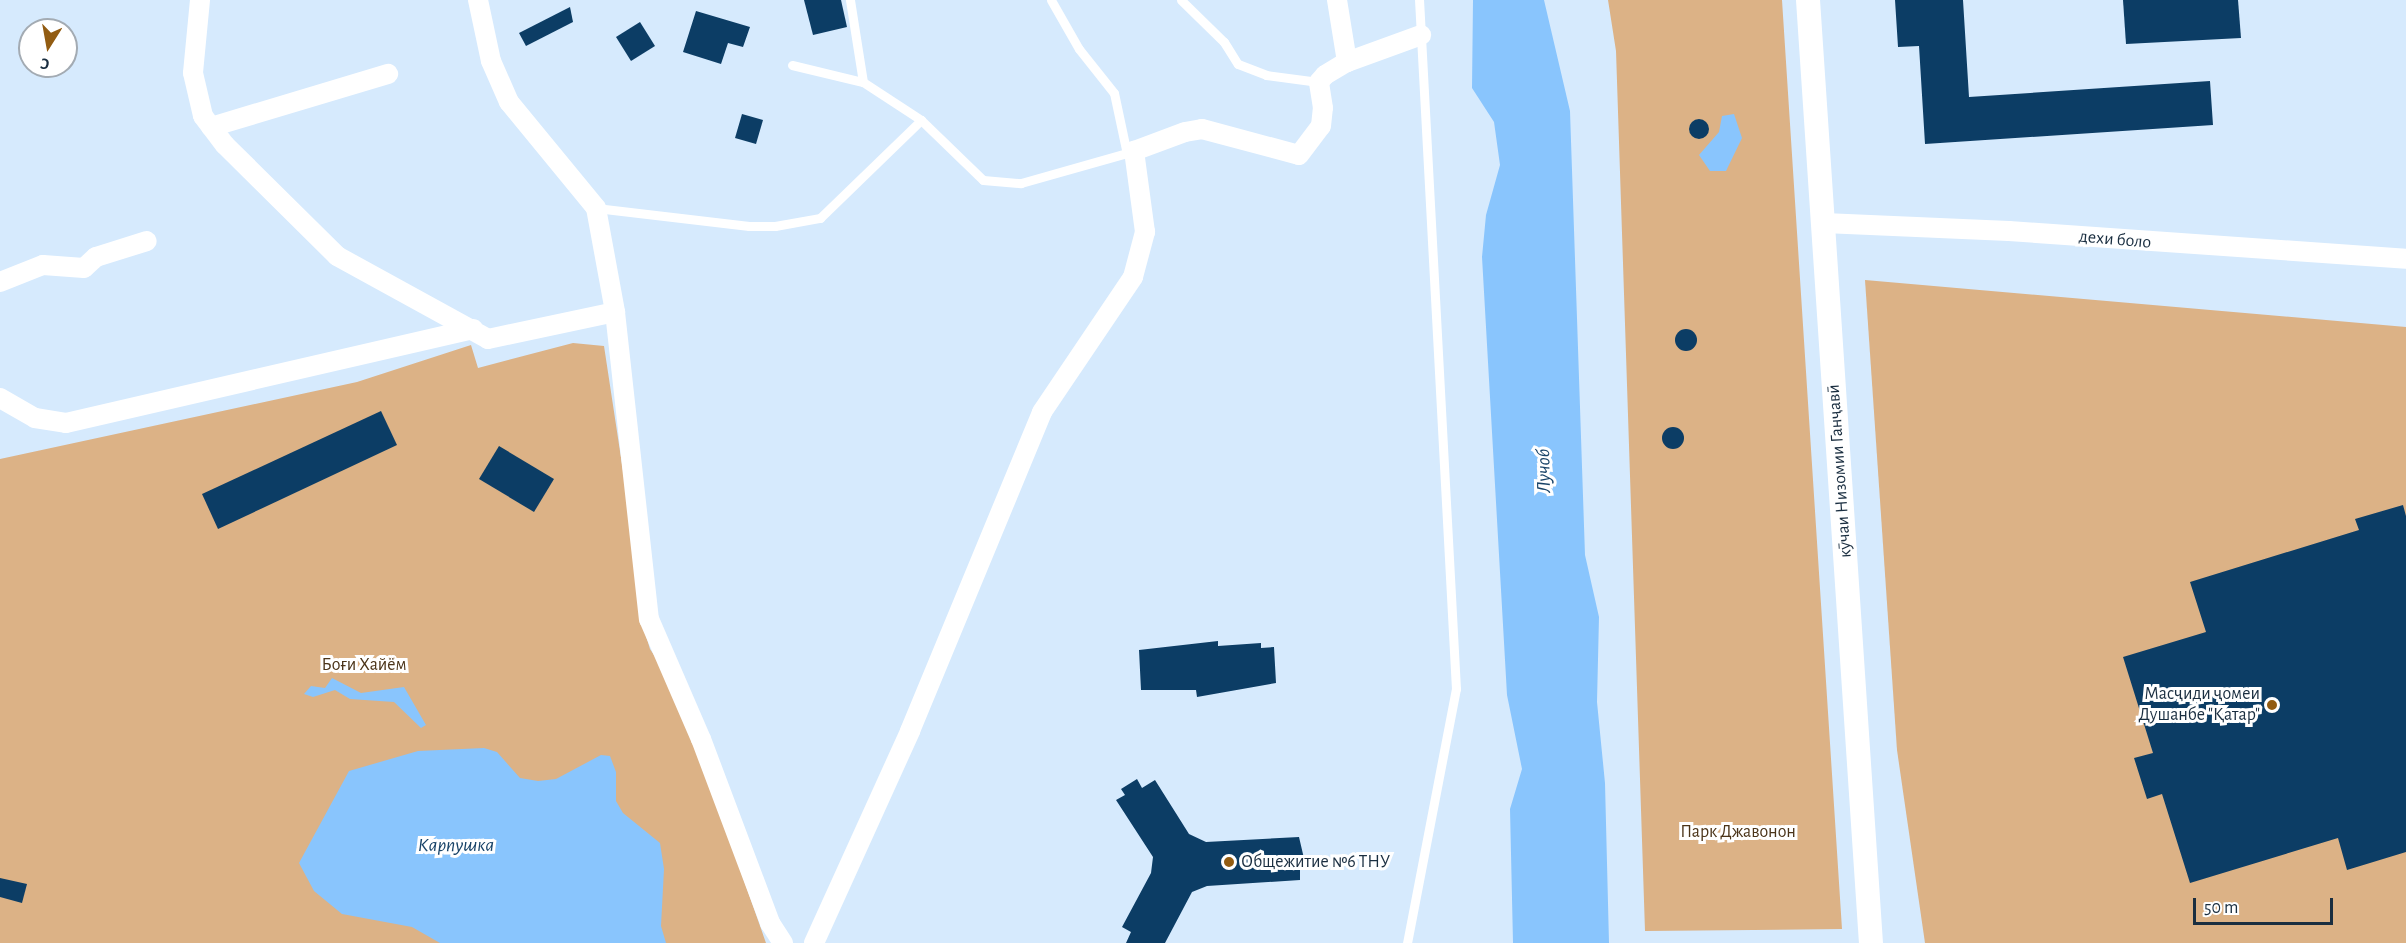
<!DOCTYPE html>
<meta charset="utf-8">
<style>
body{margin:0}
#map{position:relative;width:2406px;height:943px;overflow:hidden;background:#d6eafd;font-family:"Alegreya Sans",sans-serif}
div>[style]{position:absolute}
.green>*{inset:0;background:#dcb286}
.water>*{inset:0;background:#89c5fd}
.building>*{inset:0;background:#0c3d65}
.round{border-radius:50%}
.service>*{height:9px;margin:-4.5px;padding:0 4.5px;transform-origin:4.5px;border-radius:4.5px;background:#fff}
.minor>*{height:20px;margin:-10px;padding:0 10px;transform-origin:10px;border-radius:10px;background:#fff}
.tertiary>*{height:24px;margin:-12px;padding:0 12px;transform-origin:12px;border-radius:12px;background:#fff}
.dots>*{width:16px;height:16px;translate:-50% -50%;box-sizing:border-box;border:3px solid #fff;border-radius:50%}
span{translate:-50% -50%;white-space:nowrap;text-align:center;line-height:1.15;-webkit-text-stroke:6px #fff;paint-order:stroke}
.street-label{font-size:18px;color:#1a2e40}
.park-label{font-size:18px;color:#4b3419}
.poi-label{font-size:18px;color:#1a2e40}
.right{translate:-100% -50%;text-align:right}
.left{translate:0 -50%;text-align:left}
.water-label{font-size:20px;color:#184368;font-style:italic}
.north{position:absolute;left:18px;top:18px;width:60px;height:60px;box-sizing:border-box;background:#fff;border:2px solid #a3abb3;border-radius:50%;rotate:191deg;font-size:16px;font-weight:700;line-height:24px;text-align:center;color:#1a2e40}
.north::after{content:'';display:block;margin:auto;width:21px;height:27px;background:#925c12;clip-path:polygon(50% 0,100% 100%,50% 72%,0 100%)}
.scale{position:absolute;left:2193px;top:898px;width:140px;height:27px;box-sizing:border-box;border:3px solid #1a2e40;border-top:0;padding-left:8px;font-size:18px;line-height:21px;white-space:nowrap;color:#1a2e40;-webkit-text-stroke:4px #fff;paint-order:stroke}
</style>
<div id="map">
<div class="green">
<i style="clip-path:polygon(1608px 0,1782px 0,1842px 929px,1645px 931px,1616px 51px)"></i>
<i style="clip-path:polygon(1865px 280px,2406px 327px,2406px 943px,1925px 943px,1897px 750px)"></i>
<i style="clip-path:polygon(573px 343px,604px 346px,632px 530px,639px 613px,650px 649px,677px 690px,766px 943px,0 943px,0 459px,357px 382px,471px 345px,478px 368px)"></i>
</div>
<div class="water">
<i style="clip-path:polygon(1473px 0,1544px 0,1570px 111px,1585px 555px,1599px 617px,1597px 702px,1605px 783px,1609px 943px,1513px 943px,1510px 809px,1522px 769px,1507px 695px,1482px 257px,1486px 215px,1500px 165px,1494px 122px,1472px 88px)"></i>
<i style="clip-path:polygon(1734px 114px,1742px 138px,1726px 171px,1710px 171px,1699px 155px,1719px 132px,1722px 116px)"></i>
<i style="clip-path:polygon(332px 678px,361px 693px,404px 687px,426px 725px,421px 728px,394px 702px,350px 699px,335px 690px,313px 697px,304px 694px,311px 686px,325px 688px)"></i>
<i style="clip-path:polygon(484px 748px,497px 752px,520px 778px,538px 781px,556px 779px,601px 755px,610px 756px,616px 772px,616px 801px,623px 813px,660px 843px,664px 869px,661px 926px,666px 943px,440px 943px,412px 927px,342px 914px,314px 891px,299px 863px,349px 771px,418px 751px)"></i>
</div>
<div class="building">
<i style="clip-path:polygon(804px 0,841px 0,847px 27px,813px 35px)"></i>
<i style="clip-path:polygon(1895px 0,1963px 0,1969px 97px,2210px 81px,2213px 125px,1925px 144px,1919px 46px,1898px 47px)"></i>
<i style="clip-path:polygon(2123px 0,2238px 0,2241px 38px,2126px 44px)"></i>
<i style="clip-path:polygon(570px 7px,573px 22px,526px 46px,519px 33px)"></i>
<i style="clip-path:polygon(696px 11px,750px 27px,743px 47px,728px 43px,721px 64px,683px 52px)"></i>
<i style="clip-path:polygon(640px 22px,655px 46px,631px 61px,616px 37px)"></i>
<i style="clip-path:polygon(742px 114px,763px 120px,756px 144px,735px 138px)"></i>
<i class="round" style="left:1689px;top:119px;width:20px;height:20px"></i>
<i class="round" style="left:1675px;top:329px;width:22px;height:22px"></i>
<i style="clip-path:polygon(381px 411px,397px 445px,218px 529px,202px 494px)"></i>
<i class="round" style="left:1662px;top:427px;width:22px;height:22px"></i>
<i style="clip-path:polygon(499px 446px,554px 479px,534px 512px,479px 479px)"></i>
<i style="clip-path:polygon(2403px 505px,2406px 516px,2406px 852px,2347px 870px,2338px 838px,2190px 883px,2162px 794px,2147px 799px,2134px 758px,2153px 753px,2123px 657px,2206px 632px,2190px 582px,2359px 530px,2355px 519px)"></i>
<i style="clip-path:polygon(1218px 641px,1218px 646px,1261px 643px,1261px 648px,1274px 647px,1276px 683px,1197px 697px,1196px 690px,1141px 690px,1139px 650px)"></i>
<i style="clip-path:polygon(1137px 779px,1142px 788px,1155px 780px,1189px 834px,1206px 842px,1299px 837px,1306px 867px,1300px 867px,1300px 880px,1207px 886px,1192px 892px,1165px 943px,1126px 943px,1131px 932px,1122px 927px,1151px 873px,1153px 857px,1116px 800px,1125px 795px,1121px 789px)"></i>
<i style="clip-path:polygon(0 878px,27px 884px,22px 903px,0 897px)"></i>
</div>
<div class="service">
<i style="left:850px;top:0;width:83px;rotate:81deg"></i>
<i style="left:1051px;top:0;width:56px;rotate:60.3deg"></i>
<i style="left:1079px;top:49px;width:56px;rotate:51.5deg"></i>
<i style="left:1114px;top:93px;width:62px;rotate:78deg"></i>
<i style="left:1181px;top:0;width:60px;rotate:44.3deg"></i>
<i style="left:1224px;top:42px;width:26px;rotate:58deg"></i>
<i style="left:1238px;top:64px;width:30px;rotate:21deg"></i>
<i style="left:1266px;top:75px;width:53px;rotate:7.5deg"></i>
<i style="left:792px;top:65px;width:73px;rotate:13.5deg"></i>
<i style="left:863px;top:82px;width:69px;rotate:33.2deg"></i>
<i style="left:921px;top:120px;width:86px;rotate:44.1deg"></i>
<i style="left:983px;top:180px;width:38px;rotate:5deg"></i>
<i style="left:1021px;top:183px;width:117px;rotate:-15.8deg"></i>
<i style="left:596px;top:208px;width:154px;rotate:6.7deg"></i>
<i style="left:749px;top:226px;width:26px"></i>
<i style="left:775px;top:226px;width:46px;rotate:-10.1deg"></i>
<i style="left:820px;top:218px;width:141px;rotate:-44.1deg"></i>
<i style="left:1407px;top:943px;width:259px;rotate:-79.1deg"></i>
<i style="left:1456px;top:689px;width:690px;rotate:-93.07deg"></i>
</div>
<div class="minor">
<i style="left:200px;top:0;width:73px;rotate:95.5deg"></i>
<i style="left:193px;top:73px;width:44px;rotate:76.9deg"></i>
<i style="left:203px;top:116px;width:36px;rotate:53deg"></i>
<i style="left:225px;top:145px;width:158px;rotate:44.7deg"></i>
<i style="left:337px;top:256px;width:172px;rotate:28.8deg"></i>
<i style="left:488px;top:339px;width:130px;rotate:-12deg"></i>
<i style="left:478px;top:0;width:62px;rotate:78deg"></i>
<i style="left:491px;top:61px;width:45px;rotate:66.3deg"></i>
<i style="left:509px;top:102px;width:137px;rotate:50.6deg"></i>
<i style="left:596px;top:208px;width:106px;rotate:79.6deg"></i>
<i style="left:615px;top:312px;width:309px;rotate:83.7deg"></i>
<i style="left:649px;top:619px;width:131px;rotate:66.6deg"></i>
<i style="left:701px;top:739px;width:197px;rotate:69.4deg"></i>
<i style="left:770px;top:923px;width:24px;rotate:57deg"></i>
<i style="left:1337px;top:0;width:63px;rotate:80.8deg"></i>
<i style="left:211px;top:127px;width:185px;rotate:-16.7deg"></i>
<i style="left:1824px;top:223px;width:185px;rotate:2.5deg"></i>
<i style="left:2009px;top:231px;width:398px;rotate:4deg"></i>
<i style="left:0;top:282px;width:46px;rotate:-21.6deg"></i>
<i style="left:43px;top:265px;width:41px;rotate:4.2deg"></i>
<i style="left:84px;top:268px;width:16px;rotate:-43deg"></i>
<i style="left:96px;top:257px;width:53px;rotate:-17.4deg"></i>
<i style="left:0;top:398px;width:40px;rotate:29.7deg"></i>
<i style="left:35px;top:418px;width:31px;rotate:9deg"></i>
<i style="left:66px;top:423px;width:418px;rotate:-13deg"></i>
<i style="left:814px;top:943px;width:233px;rotate:-65.6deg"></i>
<i style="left:910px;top:731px;width:345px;rotate:-67.5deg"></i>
<i style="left:1042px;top:412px;width:163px;rotate:-56deg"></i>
<i style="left:1133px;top:277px;width:47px;rotate:-75.1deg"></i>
<i style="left:1145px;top:232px;width:82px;rotate:-97.7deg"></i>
<i style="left:1134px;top:151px;width:54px;rotate:-20.4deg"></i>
<i style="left:1185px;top:132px;width:17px;rotate:-10deg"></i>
<i style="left:1202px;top:129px;width:100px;rotate:15deg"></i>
<i style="left:1299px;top:155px;width:36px;rotate:-53deg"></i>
<i style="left:1321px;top:126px;width:18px;rotate:-84deg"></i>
<i style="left:1323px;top:108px;width:26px;rotate:-99deg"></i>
<i style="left:1319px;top:82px;width:9px;rotate:-49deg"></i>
<i style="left:1325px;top:75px;width:26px;rotate:-31deg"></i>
<i style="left:1347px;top:62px;width:79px;rotate:-20deg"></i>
</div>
<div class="tertiary">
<i style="left:1808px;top:0;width:945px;rotate:86.18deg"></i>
</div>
<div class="dots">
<i style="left:2272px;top:705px;background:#925c12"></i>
<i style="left:1229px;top:862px;background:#925c12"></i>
</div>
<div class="street-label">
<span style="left:2115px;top:240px;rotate:5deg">дехи боло</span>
<span style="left:1840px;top:471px;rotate:-94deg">кӯчаи Низомии Ганҷавӣ</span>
</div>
<div class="park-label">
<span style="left:364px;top:665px">Боғи Хайём</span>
<span style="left:1738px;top:832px">Парк Джавонон</span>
</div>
<div class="poi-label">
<span class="right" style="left:2260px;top:705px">Масҷиди ҷомеи<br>Душанбе "Қатар"</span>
<span class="left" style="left:1241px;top:862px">Общежитие №6 ТНУ</span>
</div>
<div class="water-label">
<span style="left:1544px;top:471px;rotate:-91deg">Лучоб</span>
<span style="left:456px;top:845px">Карпушка</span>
</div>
<div class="north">С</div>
<div class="scale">50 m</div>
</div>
